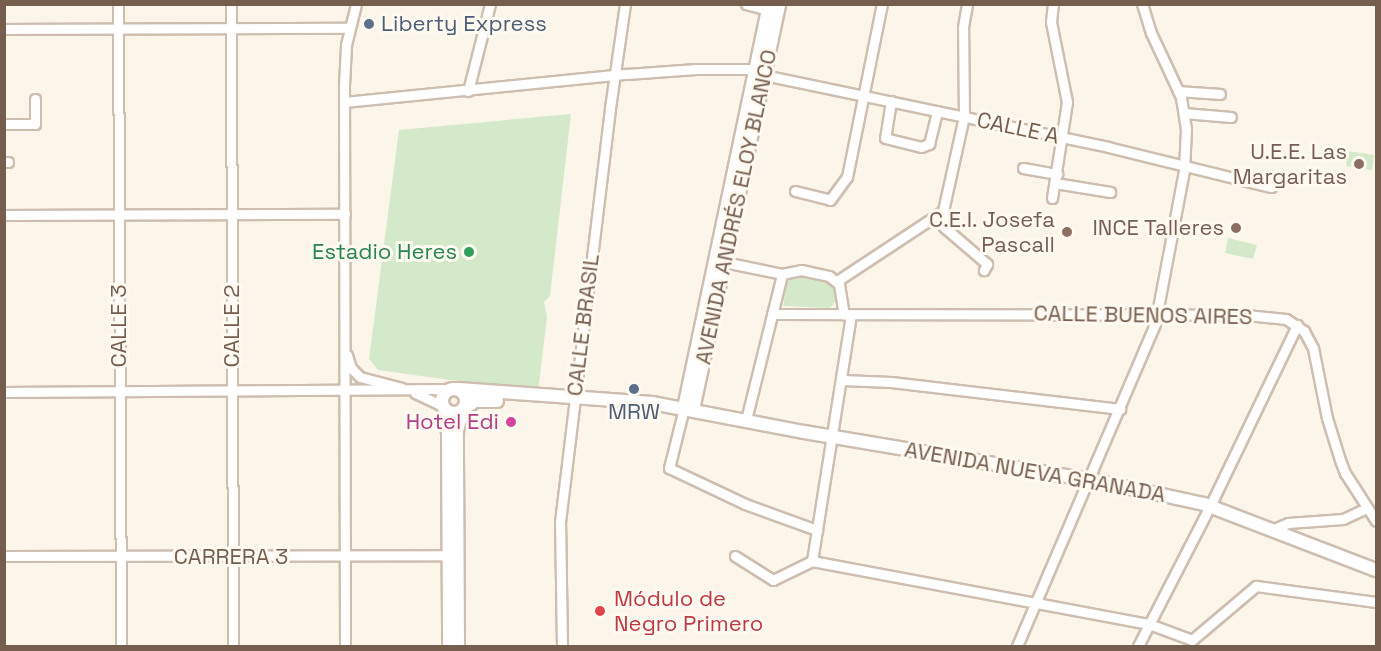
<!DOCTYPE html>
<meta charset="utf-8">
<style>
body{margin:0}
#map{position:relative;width:1381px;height:651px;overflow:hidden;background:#fcf6ea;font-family:"Space Grotesk",sans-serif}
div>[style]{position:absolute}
.green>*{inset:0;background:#d4e9c9}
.roads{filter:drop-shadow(2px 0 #cebeb0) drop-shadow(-2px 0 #cebeb0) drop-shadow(0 2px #cebeb0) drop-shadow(0 -2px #cebeb0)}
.street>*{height:9px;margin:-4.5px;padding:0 4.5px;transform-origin:4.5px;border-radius:4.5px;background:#fff}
.secondary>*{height:12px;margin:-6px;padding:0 6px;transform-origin:6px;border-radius:6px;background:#fff}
.secondary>.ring{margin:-6px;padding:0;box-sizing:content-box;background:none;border:12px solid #fff;border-radius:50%}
.dots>*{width:16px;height:16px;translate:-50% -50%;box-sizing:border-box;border:3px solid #fefaf1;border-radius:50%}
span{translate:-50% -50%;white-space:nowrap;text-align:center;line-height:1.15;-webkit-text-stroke:6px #fefaf1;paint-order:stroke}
.service-label{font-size:22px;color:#4e5e75}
.left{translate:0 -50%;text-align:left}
.street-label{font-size:22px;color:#765e4e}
.education-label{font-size:22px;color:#785e54}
.right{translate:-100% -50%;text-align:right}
.leisure-label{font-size:22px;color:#27864d}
.hotel-label{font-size:22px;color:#b23c85}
.health-label{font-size:22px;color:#be3a42}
.frame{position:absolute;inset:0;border:6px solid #765e4e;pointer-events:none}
</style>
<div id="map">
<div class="green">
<i style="clip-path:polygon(571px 114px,550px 296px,544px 302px,547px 317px,538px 392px,378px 370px,369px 359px,399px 130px)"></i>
<i style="clip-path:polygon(1348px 151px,1374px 155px,1372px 170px,1346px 166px)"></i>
<i style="clip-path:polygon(1228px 238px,1257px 245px,1253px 259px,1225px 253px)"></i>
<i style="clip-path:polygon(800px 275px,822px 279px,831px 285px,837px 298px,832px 306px,829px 308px,783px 306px,787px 283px,792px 277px)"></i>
</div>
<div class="roads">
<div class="street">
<i style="left:118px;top:4px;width:642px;rotate:89.73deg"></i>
<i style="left:231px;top:4px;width:642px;rotate:89.82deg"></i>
<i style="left:746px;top:4px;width:23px;rotate:15deg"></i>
<i style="left:4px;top:29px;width:346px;rotate:-0.2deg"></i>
<i style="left:468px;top:91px;width:90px;rotate:-75.8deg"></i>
<i style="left:1178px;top:91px;width:42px;rotate:4.1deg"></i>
<i style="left:891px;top:101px;width:37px;rotate:99deg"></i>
<i style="left:885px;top:138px;width:37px;rotate:14deg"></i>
<i style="left:921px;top:147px;width:9px;rotate:-21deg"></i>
<i style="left:929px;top:144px;width:34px;rotate:-76deg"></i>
<i style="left:344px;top:102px;width:284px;rotate:-5.7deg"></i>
<i style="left:627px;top:74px;width:69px;rotate:-4.1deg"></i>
<i style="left:696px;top:69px;width:60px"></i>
<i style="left:756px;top:69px;width:10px;rotate:37deg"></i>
<i style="left:764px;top:75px;width:351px;rotate:11.8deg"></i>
<i style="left:1108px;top:147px;width:168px;rotate:13.8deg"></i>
<i style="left:1184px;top:113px;width:47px;rotate:4.9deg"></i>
<i style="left:4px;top:124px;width:31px"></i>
<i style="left:35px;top:124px;width:25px;rotate:-90deg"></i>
<i style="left:4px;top:162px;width:4px"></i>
<i style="left:1023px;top:168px;width:35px;rotate:10deg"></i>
<i style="left:1055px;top:183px;width:56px;rotate:9.3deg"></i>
<i style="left:795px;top:191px;width:36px;rotate:14deg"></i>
<i style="left:830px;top:200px;width:29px;rotate:-54deg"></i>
<i style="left:847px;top:177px;width:177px;rotate:-78.6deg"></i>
<i style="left:1052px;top:198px;width:97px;rotate:-81.1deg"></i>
<i style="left:1067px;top:102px;width:82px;rotate:-101.3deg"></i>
<i style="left:1051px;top:22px;width:18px;rotate:-84deg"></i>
<i style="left:943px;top:211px;width:16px;rotate:86deg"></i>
<i style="left:944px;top:227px;width:57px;rotate:40.7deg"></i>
<i style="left:987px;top:264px;width:7px;rotate:117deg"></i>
<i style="left:4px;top:215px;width:341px;rotate:-0.2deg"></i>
<i style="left:724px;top:262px;width:59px;rotate:11.7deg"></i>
<i style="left:782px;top:274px;width:19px;rotate:-12deg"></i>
<i style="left:801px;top:270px;width:29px;rotate:12deg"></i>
<i style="left:829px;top:276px;width:13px;rotate:39deg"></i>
<i style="left:839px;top:284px;width:31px;rotate:81deg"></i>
<i style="left:837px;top:281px;width:127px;rotate:-33.4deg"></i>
<i style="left:943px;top:211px;width:97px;rotate:-77.5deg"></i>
<i style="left:964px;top:116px;width:89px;rotate:-90.6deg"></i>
<i style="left:963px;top:27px;width:23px;rotate:-80deg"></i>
<i style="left:772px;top:314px;width:474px;rotate:0.1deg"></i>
<i style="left:1246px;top:315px;width:40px;rotate:5.7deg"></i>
<i style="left:1286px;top:319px;width:22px;rotate:34deg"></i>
<i style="left:1304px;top:331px;width:19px;rotate:62deg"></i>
<i style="left:1313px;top:348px;width:71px;rotate:78.7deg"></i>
<i style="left:1327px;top:418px;width:44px;rotate:72.8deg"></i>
<i style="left:1340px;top:460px;width:14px;rotate:69deg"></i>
<i style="left:1345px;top:473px;width:57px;rotate:57.1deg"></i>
<i style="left:347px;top:355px;width:14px;rotate:73deg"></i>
<i style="left:351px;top:368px;width:13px;rotate:45deg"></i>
<i style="left:360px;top:377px;width:43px;rotate:14.7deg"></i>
<i style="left:842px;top:380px;width:49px;rotate:2.3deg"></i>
<i style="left:891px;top:382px;width:231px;rotate:6.7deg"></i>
<i style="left:4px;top:392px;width:445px;rotate:-0.4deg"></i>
<i style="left:415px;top:393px;width:31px;rotate:25deg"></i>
<i style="left:684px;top:408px;width:62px;rotate:104deg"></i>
<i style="left:669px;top:468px;width:84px;rotate:25.3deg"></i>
<i style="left:745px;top:504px;width:77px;rotate:19.9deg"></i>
<i style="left:746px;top:420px;width:150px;rotate:-76.1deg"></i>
<i style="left:1274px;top:529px;width:15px;rotate:-23deg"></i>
<i style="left:1288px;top:523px;width:55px;rotate:-4.2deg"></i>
<i style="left:1343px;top:519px;width:26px;rotate:-25deg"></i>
<i style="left:4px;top:556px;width:451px;rotate:-0.1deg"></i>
<i style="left:735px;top:556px;width:45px;rotate:32.3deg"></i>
<i style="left:773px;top:580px;width:43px;rotate:-26deg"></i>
<i style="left:812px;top:561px;width:343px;rotate:10.6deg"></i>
<i style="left:1149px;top:624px;width:46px;rotate:20.4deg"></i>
<i style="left:1192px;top:640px;width:84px;rotate:-40.2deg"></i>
<i style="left:1256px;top:586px;width:121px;rotate:7.6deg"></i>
<i style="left:812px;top:561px;width:249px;rotate:-81deg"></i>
<i style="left:345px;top:646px;width:560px;rotate:-90.1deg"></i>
<i style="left:344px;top:86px;width:41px;rotate:-87.2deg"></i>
<i style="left:346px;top:45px;width:42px;rotate:-76.3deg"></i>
<i style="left:562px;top:646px;width:124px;rotate:-90.9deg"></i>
<i style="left:560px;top:522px;width:417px;rotate:-83.1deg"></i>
<i style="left:610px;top:108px;width:105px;rotate:-81.8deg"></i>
<i style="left:1017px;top:646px;width:350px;rotate:-66.8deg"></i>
<i style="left:1155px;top:324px;width:156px;rotate:-79.3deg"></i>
<i style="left:1184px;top:171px;width:42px;rotate:-87.3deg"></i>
<i style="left:1186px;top:129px;width:32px;rotate:-99deg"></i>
<i style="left:1181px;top:97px;width:71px;rotate:-115.1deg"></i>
<i style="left:1151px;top:33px;width:30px;rotate:-107deg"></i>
<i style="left:1138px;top:646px;width:157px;rotate:-62.8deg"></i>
<i style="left:1210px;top:506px;width:201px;rotate:-64.3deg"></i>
</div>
<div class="secondary">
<i class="ring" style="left:442px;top:389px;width:12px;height:12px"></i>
<i style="left:459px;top:389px;width:194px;rotate:4.1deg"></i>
<i style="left:652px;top:403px;width:155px;rotate:10.8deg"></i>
<i style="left:804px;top:432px;width:302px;rotate:9.5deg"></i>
<i style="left:1102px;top:482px;width:104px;rotate:12.2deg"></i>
<i style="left:1204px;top:504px;width:184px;rotate:21deg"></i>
<i style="left:465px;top:408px;width:12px;rotate:-35deg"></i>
<i style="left:475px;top:401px;width:22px"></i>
<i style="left:684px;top:408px;width:413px;rotate:-78.1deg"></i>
<i style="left:445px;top:409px;width:23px;rotate:83deg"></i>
<i style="left:448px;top:432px;width:214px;rotate:89.7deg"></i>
<i style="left:693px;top:410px;width:415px;rotate:-78deg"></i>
<i style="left:458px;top:646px;width:215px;rotate:-90.3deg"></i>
<i style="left:457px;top:431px;width:21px;rotate:-76deg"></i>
</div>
</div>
<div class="dots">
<i style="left:369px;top:24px;background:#5c6f8a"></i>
<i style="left:1359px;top:164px;background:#8d6e63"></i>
<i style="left:1236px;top:228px;background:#8d6e63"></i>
<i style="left:1067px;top:232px;background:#8d6e63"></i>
<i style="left:469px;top:252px;background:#2e9e5b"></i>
<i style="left:634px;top:389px;background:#5c6f8a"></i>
<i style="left:511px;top:422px;background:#d1479c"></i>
<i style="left:600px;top:611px;background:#e0444e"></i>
</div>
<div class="service-label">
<span class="left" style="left:381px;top:24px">Liberty Express</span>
<span style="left:634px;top:412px">MRW</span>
</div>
<div class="street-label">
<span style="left:1018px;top:128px;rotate:12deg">CALLE A</span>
<span style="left:736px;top:207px;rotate:-78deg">AVENIDA ANDRÉS ELOY BLANCO</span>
<span style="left:1143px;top:315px;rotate:1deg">CALLE BUENOS AIRES</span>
<span style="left:583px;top:325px;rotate:-83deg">CALLE BRASIL</span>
<span style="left:119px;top:326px;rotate:-90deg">CALLE 3</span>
<span style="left:232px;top:326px;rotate:-90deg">CALLE 2</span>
<span style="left:1035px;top:472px;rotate:10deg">AVENIDA NUEVA GRANADA</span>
<span style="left:231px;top:557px">CARRERA 3</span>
</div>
<div class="education-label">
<span class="right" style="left:1347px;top:164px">U.E.E. Las<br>Margaritas</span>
<span class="right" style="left:1055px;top:232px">C.E.I. Josefa<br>Pascall</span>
<span class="right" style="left:1224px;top:228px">INCE Talleres</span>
</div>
<div class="leisure-label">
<span class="right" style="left:457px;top:252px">Estadio Heres</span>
</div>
<div class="hotel-label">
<span class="right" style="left:499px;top:422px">Hotel Edi</span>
</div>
<div class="health-label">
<span class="left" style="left:614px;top:611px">Módulo de<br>Negro Primero</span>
</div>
<div class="frame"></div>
</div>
